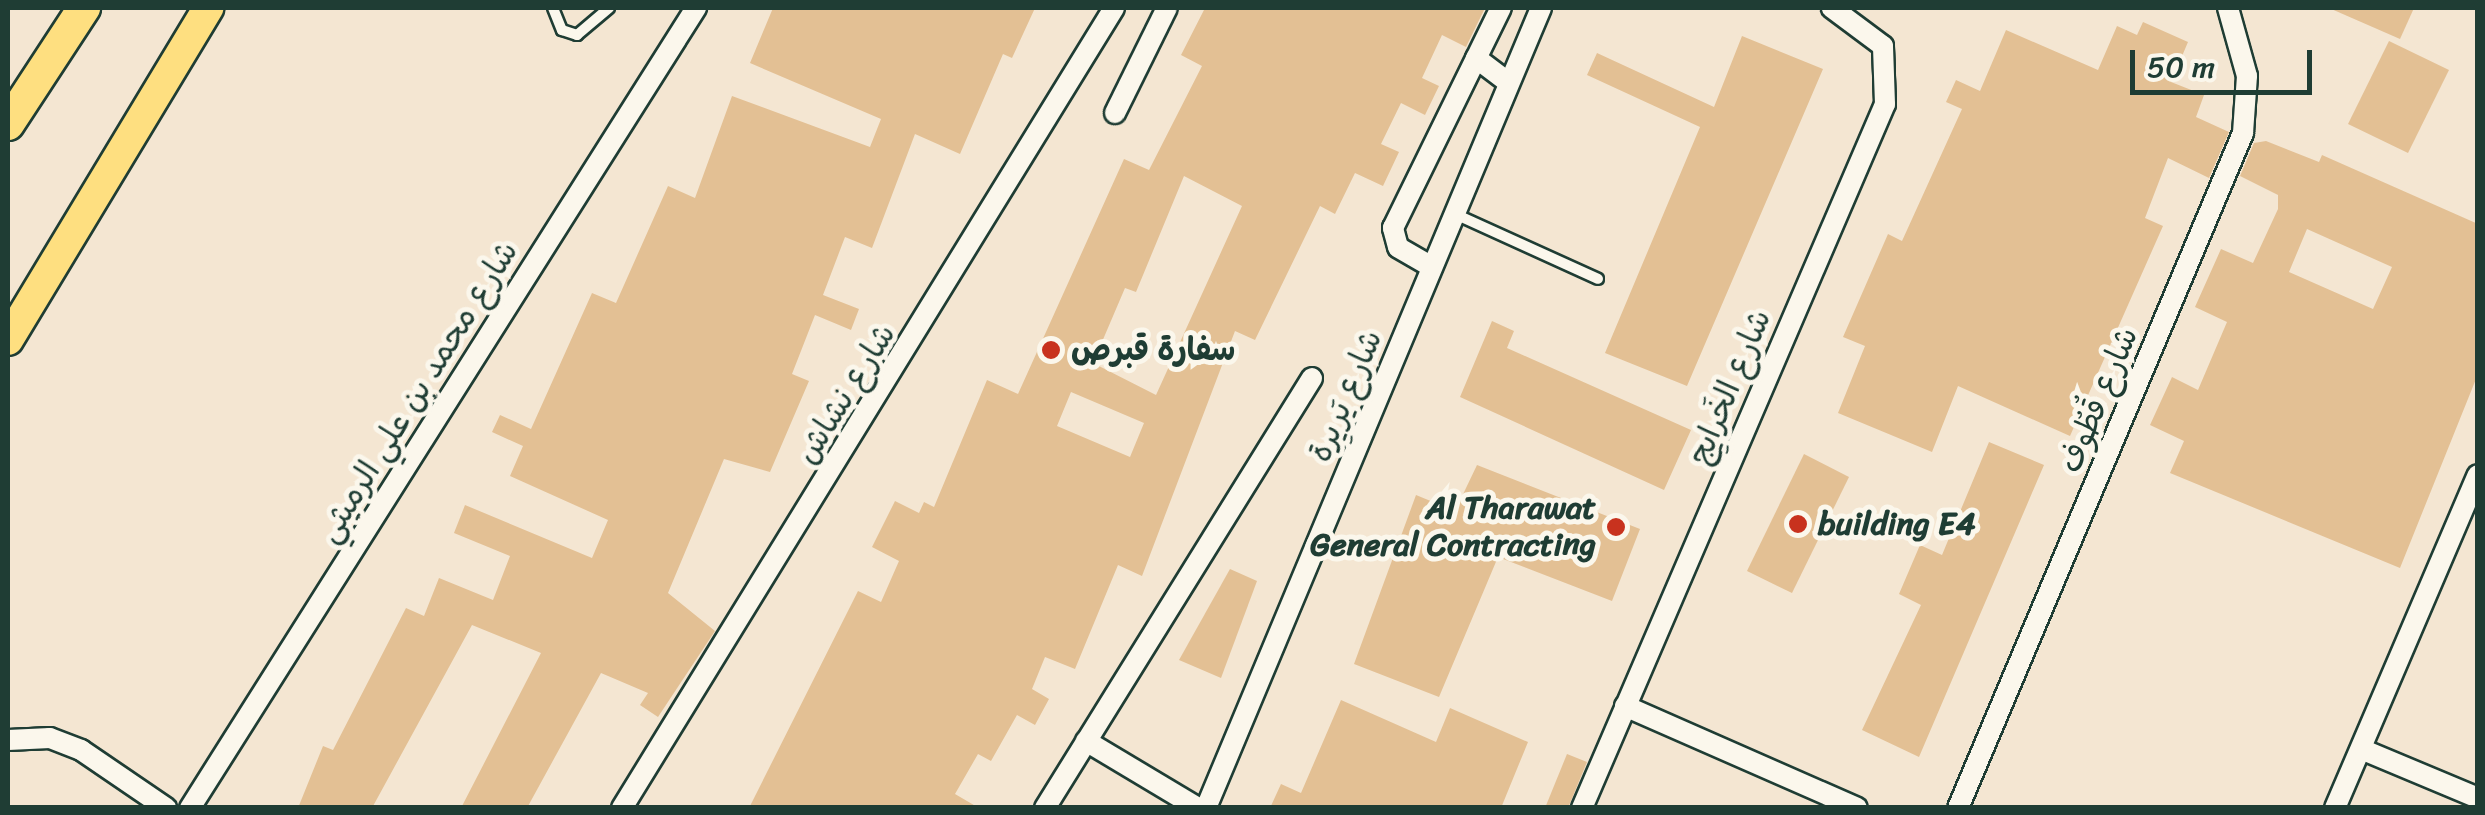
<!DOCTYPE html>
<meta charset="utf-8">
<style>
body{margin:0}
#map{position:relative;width:2485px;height:815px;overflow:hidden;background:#f4e6d2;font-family:Sriracha,"Playpen Sans Arabic",sans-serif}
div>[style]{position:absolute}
.building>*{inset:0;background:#e3c094}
.roads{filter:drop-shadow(2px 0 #1f3d34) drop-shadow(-2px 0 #1f3d34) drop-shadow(0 2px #1f3d34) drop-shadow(0 -2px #1f3d34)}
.service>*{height:10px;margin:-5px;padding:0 5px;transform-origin:5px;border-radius:5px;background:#fbf7ec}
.minor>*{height:20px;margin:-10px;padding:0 10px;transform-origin:10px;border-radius:10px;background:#fbf7ec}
.primary>*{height:30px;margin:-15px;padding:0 15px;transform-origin:15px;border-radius:15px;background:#fedf80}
.trunk>*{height:32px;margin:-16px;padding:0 16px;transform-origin:16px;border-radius:16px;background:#fedf80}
.dots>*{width:28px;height:28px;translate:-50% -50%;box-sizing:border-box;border:5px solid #fbf7ec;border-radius:50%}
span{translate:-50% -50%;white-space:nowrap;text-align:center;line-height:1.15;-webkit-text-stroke:10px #fbf7ec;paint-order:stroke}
.poi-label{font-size:32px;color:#1f3d34;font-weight:700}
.left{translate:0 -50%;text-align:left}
.right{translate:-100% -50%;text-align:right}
.street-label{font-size:32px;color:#1f3d34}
.frame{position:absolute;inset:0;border:10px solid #1f3d34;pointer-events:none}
.scale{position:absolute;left:2130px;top:50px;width:182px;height:45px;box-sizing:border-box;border:5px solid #1f3d34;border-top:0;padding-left:12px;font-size:30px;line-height:35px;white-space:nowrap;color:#1f3d34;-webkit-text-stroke:8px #fbf7ec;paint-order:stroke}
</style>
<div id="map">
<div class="building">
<i style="clip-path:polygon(773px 8px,1035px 8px,1012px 58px,1003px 54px,960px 154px,915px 134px,872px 248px,845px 237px,823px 295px,859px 309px,851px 330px,815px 315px,792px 374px,809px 381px,770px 472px,724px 459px,668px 593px,715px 631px,658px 717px,640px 705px,648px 693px,601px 673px,527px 808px,461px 808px,541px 653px,472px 625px,372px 808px,298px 808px,323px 746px,333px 750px,406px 608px,424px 616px,439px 578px,493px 600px,510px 556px,454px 533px,465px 505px,592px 558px,608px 520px,510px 476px,523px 446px,492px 432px,500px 415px,531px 429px,592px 293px,616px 303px,668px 186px,695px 198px,732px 96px,870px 147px,881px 119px,750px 63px)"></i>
<i style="clip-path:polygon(evenodd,1205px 8px,1485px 8px,1466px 47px,1442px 35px,1422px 78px,1439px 86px,1425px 115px,1401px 103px,1381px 144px,1399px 152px,1383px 186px,1355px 173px,1335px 214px,1320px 206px,1255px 340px,1235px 331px,1142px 576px,1118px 565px,1075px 669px,1045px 657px,1032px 689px,1049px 699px,1035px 725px,1017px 715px,991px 761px,978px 754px,955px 794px,979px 808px,749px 808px,858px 591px,881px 602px,899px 561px,872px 547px,895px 501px,919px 513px,924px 502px,934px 507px,987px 380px,1018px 394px,1124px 159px,1149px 170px,1202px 66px,1181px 55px,1205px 8px,1184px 176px,1242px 206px,1156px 395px,1093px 363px,1125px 288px,1136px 292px,1184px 176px,1205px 8px,1071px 392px,1144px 423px,1130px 457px,1057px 426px,1071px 392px)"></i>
<i style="clip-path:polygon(2329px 8px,2414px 8px,2400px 39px)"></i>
<i style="clip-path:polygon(2143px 22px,2188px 42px,2171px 82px,2204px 95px,2196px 117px,2229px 132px,2209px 178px,2168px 158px,2145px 218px,2163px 226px,2070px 436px,1958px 386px,1932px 452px,1838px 413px,1865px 346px,1843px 337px,1888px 234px,1902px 241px,1962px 109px,1946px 102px,1956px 80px,1980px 91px,2006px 30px,2098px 70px,2117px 26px,2137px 35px)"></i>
<i style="clip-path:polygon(1742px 36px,1823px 69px,1687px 386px,1605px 353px,1700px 127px,1587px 75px,1597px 53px,1714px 107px)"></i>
<i style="clip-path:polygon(2389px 41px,2449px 70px,2408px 153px,2348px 124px)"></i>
<i style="clip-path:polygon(evenodd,2266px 141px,2319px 162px,2322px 155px,2478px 224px,2478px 374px,2400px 568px,2170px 473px,2184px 441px,2150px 425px,2172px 377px,2198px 390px,2227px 322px,2195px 307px,2221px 249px,2253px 263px,2278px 209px,2278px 195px,2240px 176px,2254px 143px,2266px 141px,2307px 229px,2392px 267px,2373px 309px,2289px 272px,2307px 229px)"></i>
<i style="clip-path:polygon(1492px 321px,1514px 331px,1507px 348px,1691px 430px,1664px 490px,1460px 397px)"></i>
<i style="clip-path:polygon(1989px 442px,2044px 465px,1919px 757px,1862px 730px,1921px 605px,1899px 594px,1920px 545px,1942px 555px)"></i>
<i style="clip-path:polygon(1804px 454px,1849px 477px,1792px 593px,1747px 571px)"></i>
<i style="clip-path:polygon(1477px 465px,1640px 529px,1612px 601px,1498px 557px,1439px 697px,1354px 664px,1416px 495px,1455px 511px)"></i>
<i style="clip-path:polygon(1230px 569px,1257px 581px,1221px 678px,1179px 660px)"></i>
<i style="clip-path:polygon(1341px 700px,1436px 742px,1450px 708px,1528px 742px,1501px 808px,1270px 808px,1281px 784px,1301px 793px)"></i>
<i style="clip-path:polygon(1567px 754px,1587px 762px,1568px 808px,1545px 808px)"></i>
</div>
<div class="roads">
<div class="service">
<i style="left:553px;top:8px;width:24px;rotate:68deg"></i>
<i style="left:562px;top:30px;width:16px;rotate:18deg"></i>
<i style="left:577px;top:35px;width:42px;rotate:-40.2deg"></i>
<i style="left:1455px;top:214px;width:157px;rotate:24.4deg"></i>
</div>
<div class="minor">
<i style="left:1476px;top:58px;width:41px;rotate:37.1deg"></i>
<i style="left:1115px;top:113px;width:117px;rotate:-63.7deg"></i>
<i style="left:1432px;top:267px;width:39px;rotate:-150deg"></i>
<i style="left:1398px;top:247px;width:20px;rotate:-105deg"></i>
<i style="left:1393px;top:228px;width:245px;rotate:-63.9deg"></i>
<i style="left:1625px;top:706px;width:253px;rotate:23.7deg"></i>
<i style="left:8px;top:740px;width:42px;rotate:-2.7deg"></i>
<i style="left:50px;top:738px;width:33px;rotate:21deg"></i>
<i style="left:81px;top:750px;width:103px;rotate:34.3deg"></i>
<i style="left:1086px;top:741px;width:131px;rotate:30.9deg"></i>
<i style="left:2361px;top:749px;width:127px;rotate:22.7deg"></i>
<i style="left:190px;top:808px;width:947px;rotate:-57.69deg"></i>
<i style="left:622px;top:808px;width:939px;rotate:-58.41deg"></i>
<i style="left:1045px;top:808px;width:506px;rotate:-58.16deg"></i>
<i style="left:1206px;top:808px;width:867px;rotate:-67.28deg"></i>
<i style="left:1582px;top:808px;width:766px;rotate:-66.71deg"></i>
<i style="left:1885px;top:104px;width:58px;rotate:-92deg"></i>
<i style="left:1883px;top:46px;width:64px;rotate:-143.3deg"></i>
<i style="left:1958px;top:808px;width:733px;rotate:-67.11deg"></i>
<i style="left:2243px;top:133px;width:57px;rotate:-86deg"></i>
<i style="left:2247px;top:76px;width:71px;rotate:-105.6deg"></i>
<i style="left:2335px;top:808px;width:362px;rotate:-66.8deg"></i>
</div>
<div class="primary">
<i style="left:8px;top:340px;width:388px;rotate:-58.9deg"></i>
</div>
<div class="trunk">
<i style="left:8px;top:124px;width:139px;rotate:-56.8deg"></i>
</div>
</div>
<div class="dots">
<i style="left:1051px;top:350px;background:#c8321e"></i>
<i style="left:1798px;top:524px;background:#c8321e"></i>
<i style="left:1616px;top:527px;background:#c8321e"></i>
</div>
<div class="poi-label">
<span class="left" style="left:1071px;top:350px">سفارة قبرص</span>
<span class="right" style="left:1596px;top:527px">Al Tharawat<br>General Contracting</span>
<span class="left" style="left:1818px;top:524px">building E4</span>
</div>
<div class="street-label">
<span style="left:1730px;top:387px;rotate:-67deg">شارع الخَرايِج</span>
<span style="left:418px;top:392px;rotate:-58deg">شارع محمد بن علي الرميثي</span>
<span style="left:846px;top:394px;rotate:-58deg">شارع نشاش</span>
<span style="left:1346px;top:396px;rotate:-67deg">شارع يَريِرة</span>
<span style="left:2099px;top:400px;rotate:-67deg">شارع قُطُوف</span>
</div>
<div class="frame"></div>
<div class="scale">50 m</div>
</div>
